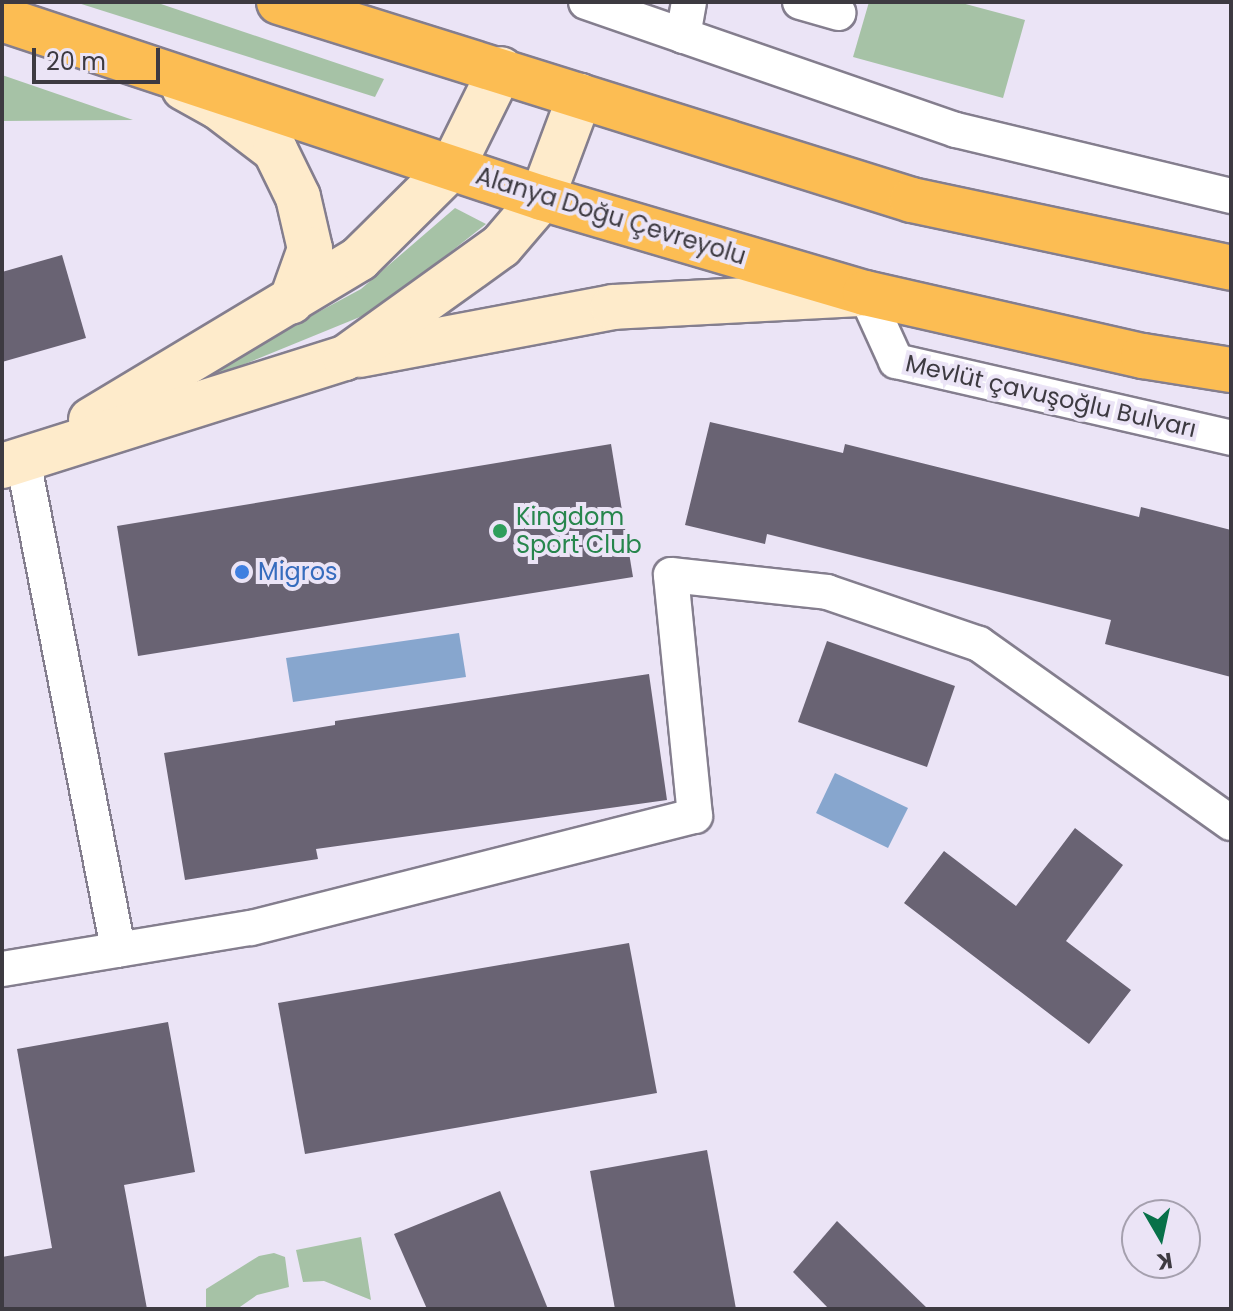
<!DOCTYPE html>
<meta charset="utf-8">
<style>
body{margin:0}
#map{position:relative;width:1233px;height:1311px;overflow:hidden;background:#ebe4f6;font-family:Poppins,sans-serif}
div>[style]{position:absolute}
.green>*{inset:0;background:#a6c2a6}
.water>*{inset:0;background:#87a6ce}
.building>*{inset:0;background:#696373}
.roads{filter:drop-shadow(2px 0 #847e8e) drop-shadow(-2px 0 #847e8e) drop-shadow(0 2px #847e8e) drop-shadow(0 -2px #847e8e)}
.street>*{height:34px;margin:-17px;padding:0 17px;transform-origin:17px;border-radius:17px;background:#fff}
.secondary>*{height:44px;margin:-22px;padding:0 22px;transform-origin:22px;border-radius:22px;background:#feebcb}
.highway>*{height:44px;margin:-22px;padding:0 22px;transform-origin:22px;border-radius:22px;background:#fcbd53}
.dots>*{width:22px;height:22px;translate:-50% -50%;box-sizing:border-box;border:4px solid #ebe4f6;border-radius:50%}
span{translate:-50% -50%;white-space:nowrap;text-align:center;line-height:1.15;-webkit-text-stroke:8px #ebe4f6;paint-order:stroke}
.street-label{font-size:24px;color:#3d3a41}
.leisure-label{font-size:24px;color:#27864d}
.left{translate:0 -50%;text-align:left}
.shop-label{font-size:24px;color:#366cbe}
.frame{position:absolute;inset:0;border:4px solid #3d3a41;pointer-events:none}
.north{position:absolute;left:1121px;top:1199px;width:80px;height:80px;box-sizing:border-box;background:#ebe4f6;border:2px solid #a5a0ae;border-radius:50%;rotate:171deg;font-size:22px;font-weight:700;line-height:32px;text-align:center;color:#3d3a41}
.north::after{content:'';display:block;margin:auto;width:28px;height:36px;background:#087149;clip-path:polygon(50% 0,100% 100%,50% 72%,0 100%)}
.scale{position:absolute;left:32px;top:48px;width:128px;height:36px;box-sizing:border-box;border:4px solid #3d3a41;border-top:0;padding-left:10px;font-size:24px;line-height:28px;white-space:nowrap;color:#3d3a41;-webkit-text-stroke:6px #ebe4f6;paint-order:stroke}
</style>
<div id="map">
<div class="green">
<i style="clip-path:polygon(75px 2px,155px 2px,384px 79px,375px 97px)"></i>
<i style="clip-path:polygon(869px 2px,958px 2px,1025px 20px,1003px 98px,853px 57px)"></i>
<i style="clip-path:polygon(2px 75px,133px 120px,2px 121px)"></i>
<i style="clip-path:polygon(455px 208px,486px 224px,377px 310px,152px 402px,361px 289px)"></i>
<i style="clip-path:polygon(361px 1237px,371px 1300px,324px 1281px,303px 1282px,296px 1250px)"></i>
<i style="clip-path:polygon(274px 1253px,285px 1257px,289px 1287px,257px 1295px,237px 1309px,206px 1309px,206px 1289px,259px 1256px)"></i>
</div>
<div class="water">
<i style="clip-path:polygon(459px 633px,466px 677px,293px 702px,286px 658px)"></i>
<i style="clip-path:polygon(835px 773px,908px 808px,888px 848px,816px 813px)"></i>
</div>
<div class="building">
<i style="clip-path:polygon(62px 255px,86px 338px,2px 362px,2px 272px)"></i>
<i style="clip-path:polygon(710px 422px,843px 453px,845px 444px,1139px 517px,1141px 507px,1231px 530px,1231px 677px,1105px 644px,1111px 620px,767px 534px,765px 544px,685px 525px)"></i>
<i style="clip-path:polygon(611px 444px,633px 577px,138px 656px,117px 526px)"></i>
<i style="clip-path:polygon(827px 641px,955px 686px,927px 767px,798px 722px)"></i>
<i style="clip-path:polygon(649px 674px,667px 800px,316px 849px,318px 859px,185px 880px,164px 753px,335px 725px,335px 721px)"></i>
<i style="clip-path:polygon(1075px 828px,1123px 865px,1066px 941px,1131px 990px,1089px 1044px,904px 903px,944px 851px,1016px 906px)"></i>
<i style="clip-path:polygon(629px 943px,657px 1093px,305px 1154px,278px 1003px)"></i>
<i style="clip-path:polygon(168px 1022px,195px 1172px,124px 1185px,147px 1309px,2px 1309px,2px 1257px,52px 1248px,17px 1049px)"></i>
<i style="clip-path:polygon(707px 1150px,736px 1309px,615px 1309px,590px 1171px)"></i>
<i style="clip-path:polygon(500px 1191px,548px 1309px,427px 1309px,394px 1234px)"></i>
<i style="clip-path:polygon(837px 1221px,928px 1309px,829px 1309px,793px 1272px)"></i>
</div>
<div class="roads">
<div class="street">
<i style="left:586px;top:2px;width:392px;rotate:19.1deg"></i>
<i style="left:956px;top:130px;width:283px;rotate:13.5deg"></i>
<i style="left:800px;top:2px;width:40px;rotate:16deg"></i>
<i style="left:683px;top:36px;width:35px;rotate:-80deg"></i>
<i style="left:865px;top:293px;width:75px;rotate:65.5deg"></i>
<i style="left:896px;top:361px;width:344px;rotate:12.9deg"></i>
<i style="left:23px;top:460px;width:499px;rotate:79deg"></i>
<i style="left:2px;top:969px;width:252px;rotate:-9.4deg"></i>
<i style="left:251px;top:928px;width:458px;rotate:-14.2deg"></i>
<i style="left:695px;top:816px;width:242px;rotate:-95.7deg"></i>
<i style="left:671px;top:575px;width:157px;rotate:6.2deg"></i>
<i style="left:827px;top:592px;width:161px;rotate:18.9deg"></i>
<i style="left:979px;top:644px;width:309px;rotate:35.4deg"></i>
</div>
<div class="secondary">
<i style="left:184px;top:88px;width:38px;rotate:29deg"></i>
<i style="left:217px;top:106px;width:73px;rotate:37.2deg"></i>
<i style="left:275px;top:150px;width:52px;rotate:63.9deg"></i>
<i style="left:298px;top:197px;width:53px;rotate:77deg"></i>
<i style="left:310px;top:249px;width:56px;rotate:109.7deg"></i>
<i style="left:359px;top:355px;width:258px;rotate:-10.7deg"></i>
<i style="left:613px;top:307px;width:244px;rotate:-3deg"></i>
<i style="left:91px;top:420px;width:313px;rotate:-31deg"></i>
<i style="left:359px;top:259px;width:132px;rotate:-44.7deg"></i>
<i style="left:453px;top:166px;width:108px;rotate:-63.7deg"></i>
<i style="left:2px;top:466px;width:360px;rotate:-17.5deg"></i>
<i style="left:345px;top:358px;width:192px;rotate:-35.7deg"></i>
<i style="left:501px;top:246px;width:63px;rotate:-49.5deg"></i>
<i style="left:542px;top:198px;width:109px;rotate:-69.6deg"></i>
</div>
<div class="highway">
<i style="left:279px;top:2px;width:663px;rotate:17.37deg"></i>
<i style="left:912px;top:200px;width:326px;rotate:12deg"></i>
<i style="left:2px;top:19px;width:569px;rotate:18.34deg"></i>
<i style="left:542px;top:198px;width:337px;rotate:16.4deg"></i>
<i style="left:865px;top:293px;width:285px;rotate:12.8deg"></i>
<i style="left:1143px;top:356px;width:89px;rotate:9deg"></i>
</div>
</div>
<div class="dots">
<i style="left:500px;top:531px;background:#2e9e5b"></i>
<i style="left:242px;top:572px;background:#3f7fe0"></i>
</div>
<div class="street-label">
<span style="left:611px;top:216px;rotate:17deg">Alanya Doğu Çevreyolu</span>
<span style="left:1051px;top:396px;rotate:13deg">Mevlüt çavuşoğlu Bulvarı</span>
</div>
<div class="leisure-label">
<span class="left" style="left:516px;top:531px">Kingdom<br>Sport Club</span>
</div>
<div class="shop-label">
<span class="left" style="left:258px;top:572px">Migros</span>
</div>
<div class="frame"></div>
<div class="north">K</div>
<div class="scale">20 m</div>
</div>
